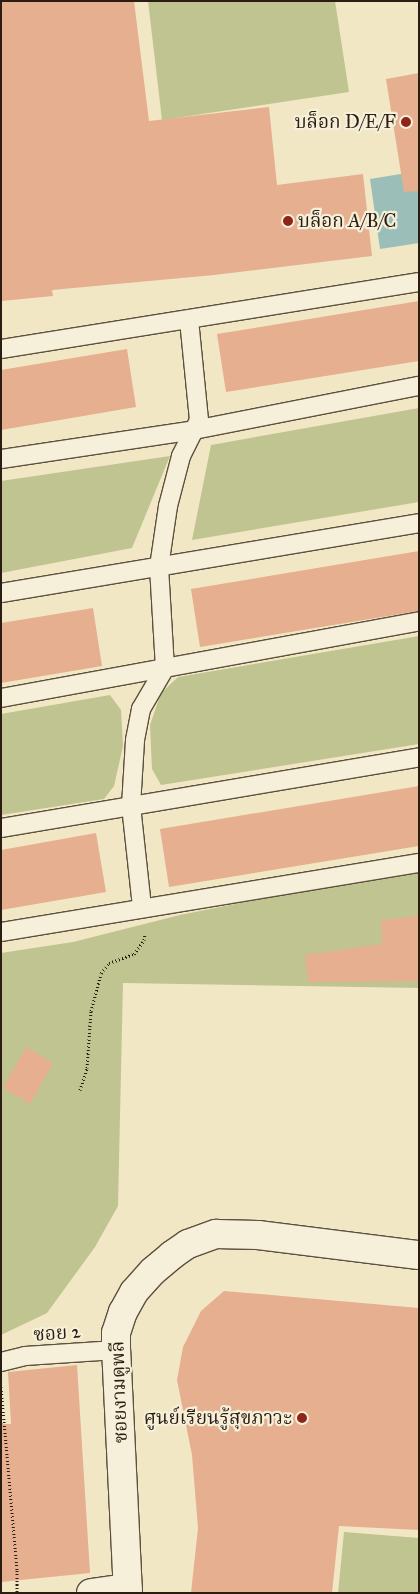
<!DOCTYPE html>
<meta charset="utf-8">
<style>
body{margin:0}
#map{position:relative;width:420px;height:1594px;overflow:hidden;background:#f1e7c5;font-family:"IM FELL Great Primer","Noto Serif Thai",serif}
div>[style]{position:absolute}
.green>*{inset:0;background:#c0c491}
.water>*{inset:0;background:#9bbfb8}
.building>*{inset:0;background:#e6af8f}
.path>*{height:3px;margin-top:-1.5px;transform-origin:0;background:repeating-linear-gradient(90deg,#2b1d11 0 1px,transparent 0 3.5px)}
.roads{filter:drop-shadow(1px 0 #5c503e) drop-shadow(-1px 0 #5c503e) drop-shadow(0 1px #5c503e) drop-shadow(0 -1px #5c503e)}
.service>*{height:18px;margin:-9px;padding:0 9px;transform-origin:9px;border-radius:9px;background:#f6efd9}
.minor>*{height:28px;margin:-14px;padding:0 14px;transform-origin:14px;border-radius:14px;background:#f6efd9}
.tertiary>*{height:28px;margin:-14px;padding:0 14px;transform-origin:14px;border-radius:14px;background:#f6efd9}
.dots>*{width:14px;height:14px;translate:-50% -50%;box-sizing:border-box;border:2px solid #f6efd9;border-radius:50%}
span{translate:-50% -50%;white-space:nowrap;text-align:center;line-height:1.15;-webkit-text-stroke:4.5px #f6efd9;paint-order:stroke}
.poi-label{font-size:19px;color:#2b1d11}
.right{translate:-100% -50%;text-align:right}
.left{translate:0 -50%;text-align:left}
.street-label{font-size:19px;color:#2b1d11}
.frame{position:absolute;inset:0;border:2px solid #2b1d11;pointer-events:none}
</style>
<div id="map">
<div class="green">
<i style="clip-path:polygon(148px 1px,335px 1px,349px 92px,162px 120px)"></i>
<i style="clip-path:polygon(419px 408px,419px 502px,192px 540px,211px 445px)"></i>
<i style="clip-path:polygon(170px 456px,132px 548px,1px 573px,1px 481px)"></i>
<i style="clip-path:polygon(419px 636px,419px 744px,161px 785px,152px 769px,150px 725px,161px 693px,178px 677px)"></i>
<i style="clip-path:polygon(110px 695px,121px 710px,123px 746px,114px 786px,104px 799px,1px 815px,1px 714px)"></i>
<i style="clip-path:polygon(419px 867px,419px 988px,123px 983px,118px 1206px,95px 1247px,47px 1313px,1px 1335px,1px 953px,73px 942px,180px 915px)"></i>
<i style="clip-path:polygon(344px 1532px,419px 1538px,419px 1593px,338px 1593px)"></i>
</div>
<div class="water">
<i style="clip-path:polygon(419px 171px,419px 243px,380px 249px,370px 179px)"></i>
</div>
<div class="building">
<i style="clip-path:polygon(1px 1px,134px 1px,149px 121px,269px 107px,277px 185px,363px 174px,372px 256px,214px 275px,52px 290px,53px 296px,1px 301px)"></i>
<i style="clip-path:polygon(419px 73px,419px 191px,404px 192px,386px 79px)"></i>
<i style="clip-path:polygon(419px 301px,419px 361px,226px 392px,217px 334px)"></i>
<i style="clip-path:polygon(127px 349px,136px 407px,1px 430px,1px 370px)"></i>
<i style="clip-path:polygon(419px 551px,419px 611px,200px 647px,191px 589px)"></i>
<i style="clip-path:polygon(93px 608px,102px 666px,1px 683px,1px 623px)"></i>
<i style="clip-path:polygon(419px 786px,419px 846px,169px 887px,160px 829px)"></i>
<i style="clip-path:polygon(96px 833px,106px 892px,1px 910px,1px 850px)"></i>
<i style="clip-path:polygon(419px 916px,419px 981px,308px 982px,305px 955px,382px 944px,381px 920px)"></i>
<i style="clip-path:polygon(26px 1047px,53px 1063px,30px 1104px,3px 1088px)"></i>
<i style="clip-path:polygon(224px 1291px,419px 1308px,419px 1530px,339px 1526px,332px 1593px,191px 1593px,198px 1528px,192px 1455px,177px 1380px,183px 1347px,201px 1311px)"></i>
<i style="clip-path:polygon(77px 1365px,90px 1573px,1px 1582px,1px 1424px,11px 1424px,8px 1372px)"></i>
</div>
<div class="path">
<i style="left:80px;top:1090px;width:23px;rotate:-72deg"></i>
<i style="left:87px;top:1068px;width:57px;rotate:-86deg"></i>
<i style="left:91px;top:1011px;width:39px;rotate:-75deg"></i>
<i style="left:101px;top:973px;width:13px;rotate:-51deg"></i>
<i style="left:109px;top:963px;width:27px;rotate:-20deg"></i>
<i style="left:134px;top:954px;width:17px;rotate:-54deg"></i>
<i style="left:144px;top:940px;width:6px;rotate:-81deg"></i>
<i style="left:1px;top:1387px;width:184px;rotate:85deg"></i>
<i style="left:17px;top:1570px;width:23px;rotate:90deg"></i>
</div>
<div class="roads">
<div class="service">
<i style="left:1px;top:349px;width:423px;rotate:-9.1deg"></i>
<i style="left:1px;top:459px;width:195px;rotate:-8.5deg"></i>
<i style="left:194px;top:430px;width:229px;rotate:-11.1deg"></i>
<i style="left:1px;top:593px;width:424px;rotate:-9.5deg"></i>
<i style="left:1px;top:698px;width:425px;rotate:-10.4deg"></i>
<i style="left:1px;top:828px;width:424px;rotate:-9.6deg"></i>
<i style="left:142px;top:907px;width:102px;rotate:-96.2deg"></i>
<i style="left:131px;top:806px;width:66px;rotate:-86.5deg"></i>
<i style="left:135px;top:740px;width:32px;rotate:-79deg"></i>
<i style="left:141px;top:709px;width:48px;rotate:-59.7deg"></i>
<i style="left:165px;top:668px;width:101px;rotate:-93.4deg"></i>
<i style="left:159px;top:567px;width:62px;rotate:-81.6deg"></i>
<i style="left:168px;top:506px;width:52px;rotate:-75.4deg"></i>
<i style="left:181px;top:456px;width:40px;rotate:-63.4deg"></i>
<i style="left:199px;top:420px;width:101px;rotate:-95.7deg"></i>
<i style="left:1px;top:932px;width:424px;rotate:-9.4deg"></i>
<i style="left:1px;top:1362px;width:25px;rotate:-14deg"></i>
<i style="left:25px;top:1356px;width:91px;rotate:-3.8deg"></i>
</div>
<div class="minor">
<i style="left:91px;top:1593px;width:37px;rotate:-8deg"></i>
</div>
<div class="tertiary">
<i style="left:128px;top:1593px;width:243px;rotate:-92.8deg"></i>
<i style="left:116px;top:1350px;width:17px;rotate:-90deg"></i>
<i style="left:116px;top:1333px;width:22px;rotate:-72deg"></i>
<i style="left:123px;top:1312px;width:23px;rotate:-61deg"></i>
<i style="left:134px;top:1292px;width:28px;rotate:-48deg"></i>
<i style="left:153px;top:1271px;width:25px;rotate:-40deg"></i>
<i style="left:172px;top:1255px;width:19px;rotate:-35deg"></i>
<i style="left:188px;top:1244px;width:30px;rotate:-20deg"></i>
<i style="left:216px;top:1234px;width:42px;rotate:1.4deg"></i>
<i style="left:258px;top:1235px;width:162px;rotate:7.1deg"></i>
</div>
</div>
<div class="dots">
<i style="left:406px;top:122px;background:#8f2418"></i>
<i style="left:288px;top:221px;background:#8f2418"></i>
<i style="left:302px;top:1418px;background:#8f2418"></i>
</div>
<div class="poi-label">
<span class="right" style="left:396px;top:122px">บล็อก D/E/F</span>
<span class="left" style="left:298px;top:221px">บล็อก A/B/C</span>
<span class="right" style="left:292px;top:1418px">ศูนย์เรียนรู้สุขภาวะ</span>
</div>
<div class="street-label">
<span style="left:57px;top:1333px;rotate:-4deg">ซอย 2</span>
<span style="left:119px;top:1392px;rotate:-92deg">ซอยงามดูพลี</span>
</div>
<div class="frame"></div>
</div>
